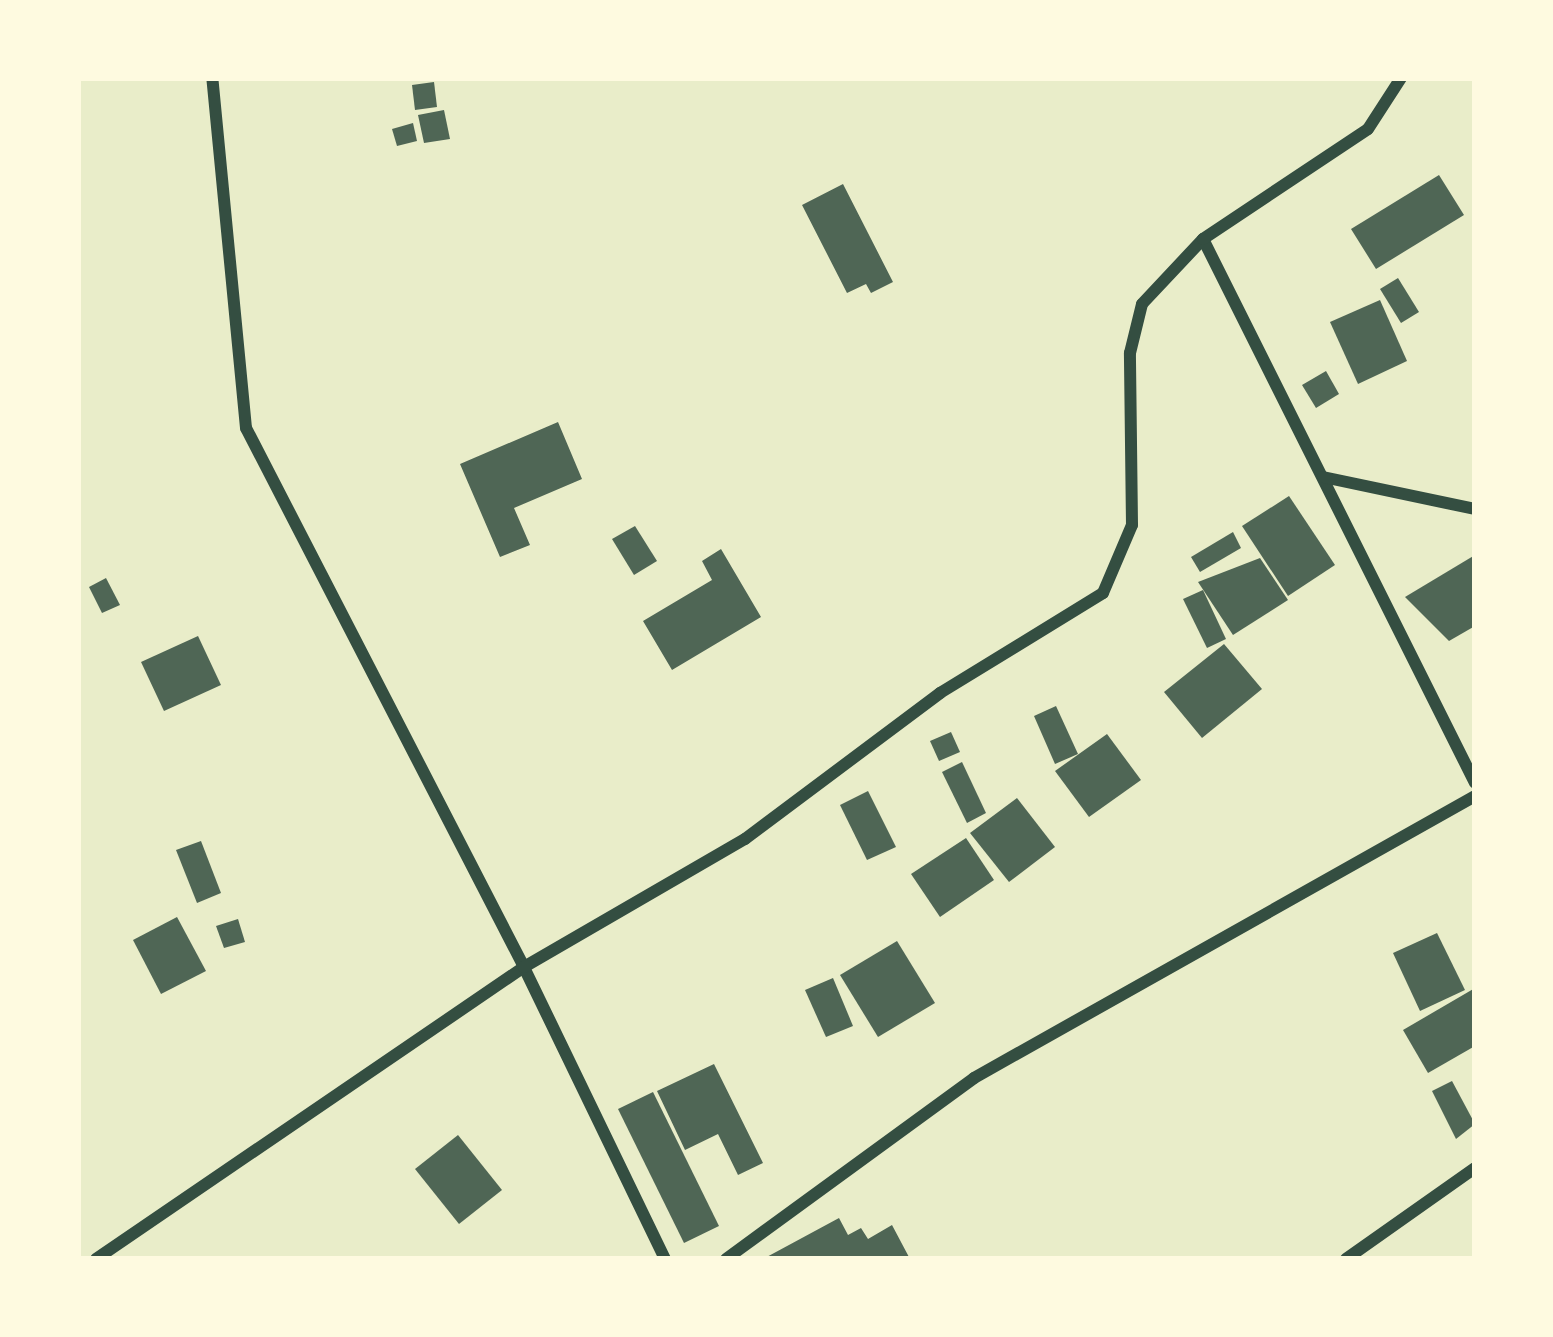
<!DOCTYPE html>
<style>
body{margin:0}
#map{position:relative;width:1553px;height:1337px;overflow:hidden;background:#e9edc9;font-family:"Space Grotesk",sans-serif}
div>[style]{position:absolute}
.building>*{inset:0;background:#4f6655}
.minor>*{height:12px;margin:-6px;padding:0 6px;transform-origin:6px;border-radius:6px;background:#344e41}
span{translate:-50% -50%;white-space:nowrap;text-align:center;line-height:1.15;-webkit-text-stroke:12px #fefae0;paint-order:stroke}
.frame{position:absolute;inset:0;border:81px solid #fefae0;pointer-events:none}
</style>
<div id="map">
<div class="building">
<i style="clip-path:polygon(434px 82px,437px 107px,415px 110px,412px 85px)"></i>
<i style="clip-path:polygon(444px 110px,450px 139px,424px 143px,418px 115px)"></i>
<i style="clip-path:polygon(413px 123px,417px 141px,397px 146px,392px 129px)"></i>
<i style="clip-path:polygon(1439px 175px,1464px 215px,1376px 269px,1351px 229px)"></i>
<i style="clip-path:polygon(843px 184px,893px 282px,871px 293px,866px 284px,847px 293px,802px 205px)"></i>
<i style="clip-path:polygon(1398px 278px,1419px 312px,1401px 323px,1380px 289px)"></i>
<i style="clip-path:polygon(1380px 300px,1407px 361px,1358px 384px,1330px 322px)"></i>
<i style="clip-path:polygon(1326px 371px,1339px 394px,1316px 408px,1302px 385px)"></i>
<i style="clip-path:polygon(558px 422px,582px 479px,514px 508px,530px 545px,500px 557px,460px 464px)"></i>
<i style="clip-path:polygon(1289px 496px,1335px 565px,1288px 596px,1242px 526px)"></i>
<i style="clip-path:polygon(635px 526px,657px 561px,634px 575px,612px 539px)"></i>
<i style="clip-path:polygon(1233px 532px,1241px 548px,1200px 572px,1191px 557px)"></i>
<i style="clip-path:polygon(721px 549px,761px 617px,672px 670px,643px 621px,712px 580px,702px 561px)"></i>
<i style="clip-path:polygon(1475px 555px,1475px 626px,1449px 641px,1405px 597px)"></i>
<i style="clip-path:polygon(1260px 558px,1288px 600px,1233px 635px,1198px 582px)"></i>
<i style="clip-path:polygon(106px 578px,120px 605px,102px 613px,89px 587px)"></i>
<i style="clip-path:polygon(1203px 590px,1226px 639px,1207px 648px,1183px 599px)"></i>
<i style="clip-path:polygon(198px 636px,221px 685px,164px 711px,141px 662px)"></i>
<i style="clip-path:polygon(1224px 644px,1262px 689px,1202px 738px,1164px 692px)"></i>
<i style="clip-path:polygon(1056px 706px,1078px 754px,1055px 764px,1034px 716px)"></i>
<i style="clip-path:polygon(951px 732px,960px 752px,939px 761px,930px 741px)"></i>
<i style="clip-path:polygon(1107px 734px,1141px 780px,1089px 817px,1055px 771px)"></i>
<i style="clip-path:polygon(962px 762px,986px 813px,967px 823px,942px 772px)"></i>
<i style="clip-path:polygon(868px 791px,896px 847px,867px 860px,840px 805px)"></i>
<i style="clip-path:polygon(1017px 798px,1055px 847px,1009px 882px,970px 833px)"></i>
<i style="clip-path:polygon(966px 838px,994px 880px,940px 917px,911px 874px)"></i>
<i style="clip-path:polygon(201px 841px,221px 893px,197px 903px,176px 850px)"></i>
<i style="clip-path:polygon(177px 917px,206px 971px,161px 994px,133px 940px)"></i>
<i style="clip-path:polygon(238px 919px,245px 942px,224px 948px,216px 926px)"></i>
<i style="clip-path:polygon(1437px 933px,1465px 990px,1420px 1011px,1393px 953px)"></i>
<i style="clip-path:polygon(897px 941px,935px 1003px,878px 1037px,840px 975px)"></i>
<i style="clip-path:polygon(833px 978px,853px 1026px,826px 1037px,805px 990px)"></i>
<i style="clip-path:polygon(1475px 988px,1475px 1046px,1428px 1073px,1403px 1030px)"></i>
<i style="clip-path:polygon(714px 1064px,763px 1163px,738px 1175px,718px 1134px,685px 1150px,657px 1091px)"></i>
<i style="clip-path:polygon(1452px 1081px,1475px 1124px,1456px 1139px,1432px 1091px)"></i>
<i style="clip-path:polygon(653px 1092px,719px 1226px,684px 1243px,618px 1109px)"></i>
<i style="clip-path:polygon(458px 1135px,502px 1190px,459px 1224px,415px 1169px)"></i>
<i style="clip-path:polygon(839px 1218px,848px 1235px,861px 1228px,868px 1239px,892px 1225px,910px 1259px,763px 1259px)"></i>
</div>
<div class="minor">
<i style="left:1203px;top:239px;width:608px;rotate:63.43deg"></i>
<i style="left:1323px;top:477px;width:155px;rotate:11.9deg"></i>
<i style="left:96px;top:1259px;width:518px;rotate:-34.3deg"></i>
<i style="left:524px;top:967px;width:606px;rotate:-117.28deg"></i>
<i style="left:246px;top:428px;width:352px;rotate:-95.5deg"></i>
<i style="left:665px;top:1259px;width:324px;rotate:-115.8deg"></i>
<i style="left:524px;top:967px;width:255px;rotate:-30.1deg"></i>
<i style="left:745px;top:839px;width:244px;rotate:-36.8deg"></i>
<i style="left:940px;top:693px;width:191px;rotate:-31.5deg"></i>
<i style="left:1103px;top:593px;width:74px;rotate:-66.9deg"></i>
<i style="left:1132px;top:525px;width:172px;rotate:-90.7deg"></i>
<i style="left:1130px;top:353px;width:50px;rotate:-76.2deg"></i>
<i style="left:1142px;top:304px;width:89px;rotate:-46.8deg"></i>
<i style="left:1203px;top:239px;width:198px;rotate:-33.7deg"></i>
<i style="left:1368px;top:129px;width:61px;rotate:-57.1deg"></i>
<i style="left:726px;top:1259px;width:307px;rotate:-36.1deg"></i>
<i style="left:974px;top:1078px;width:575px;rotate:-29.37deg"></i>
<i style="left:1346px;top:1259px;width:158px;rotate:-35.2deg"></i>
</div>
<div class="frame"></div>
</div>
